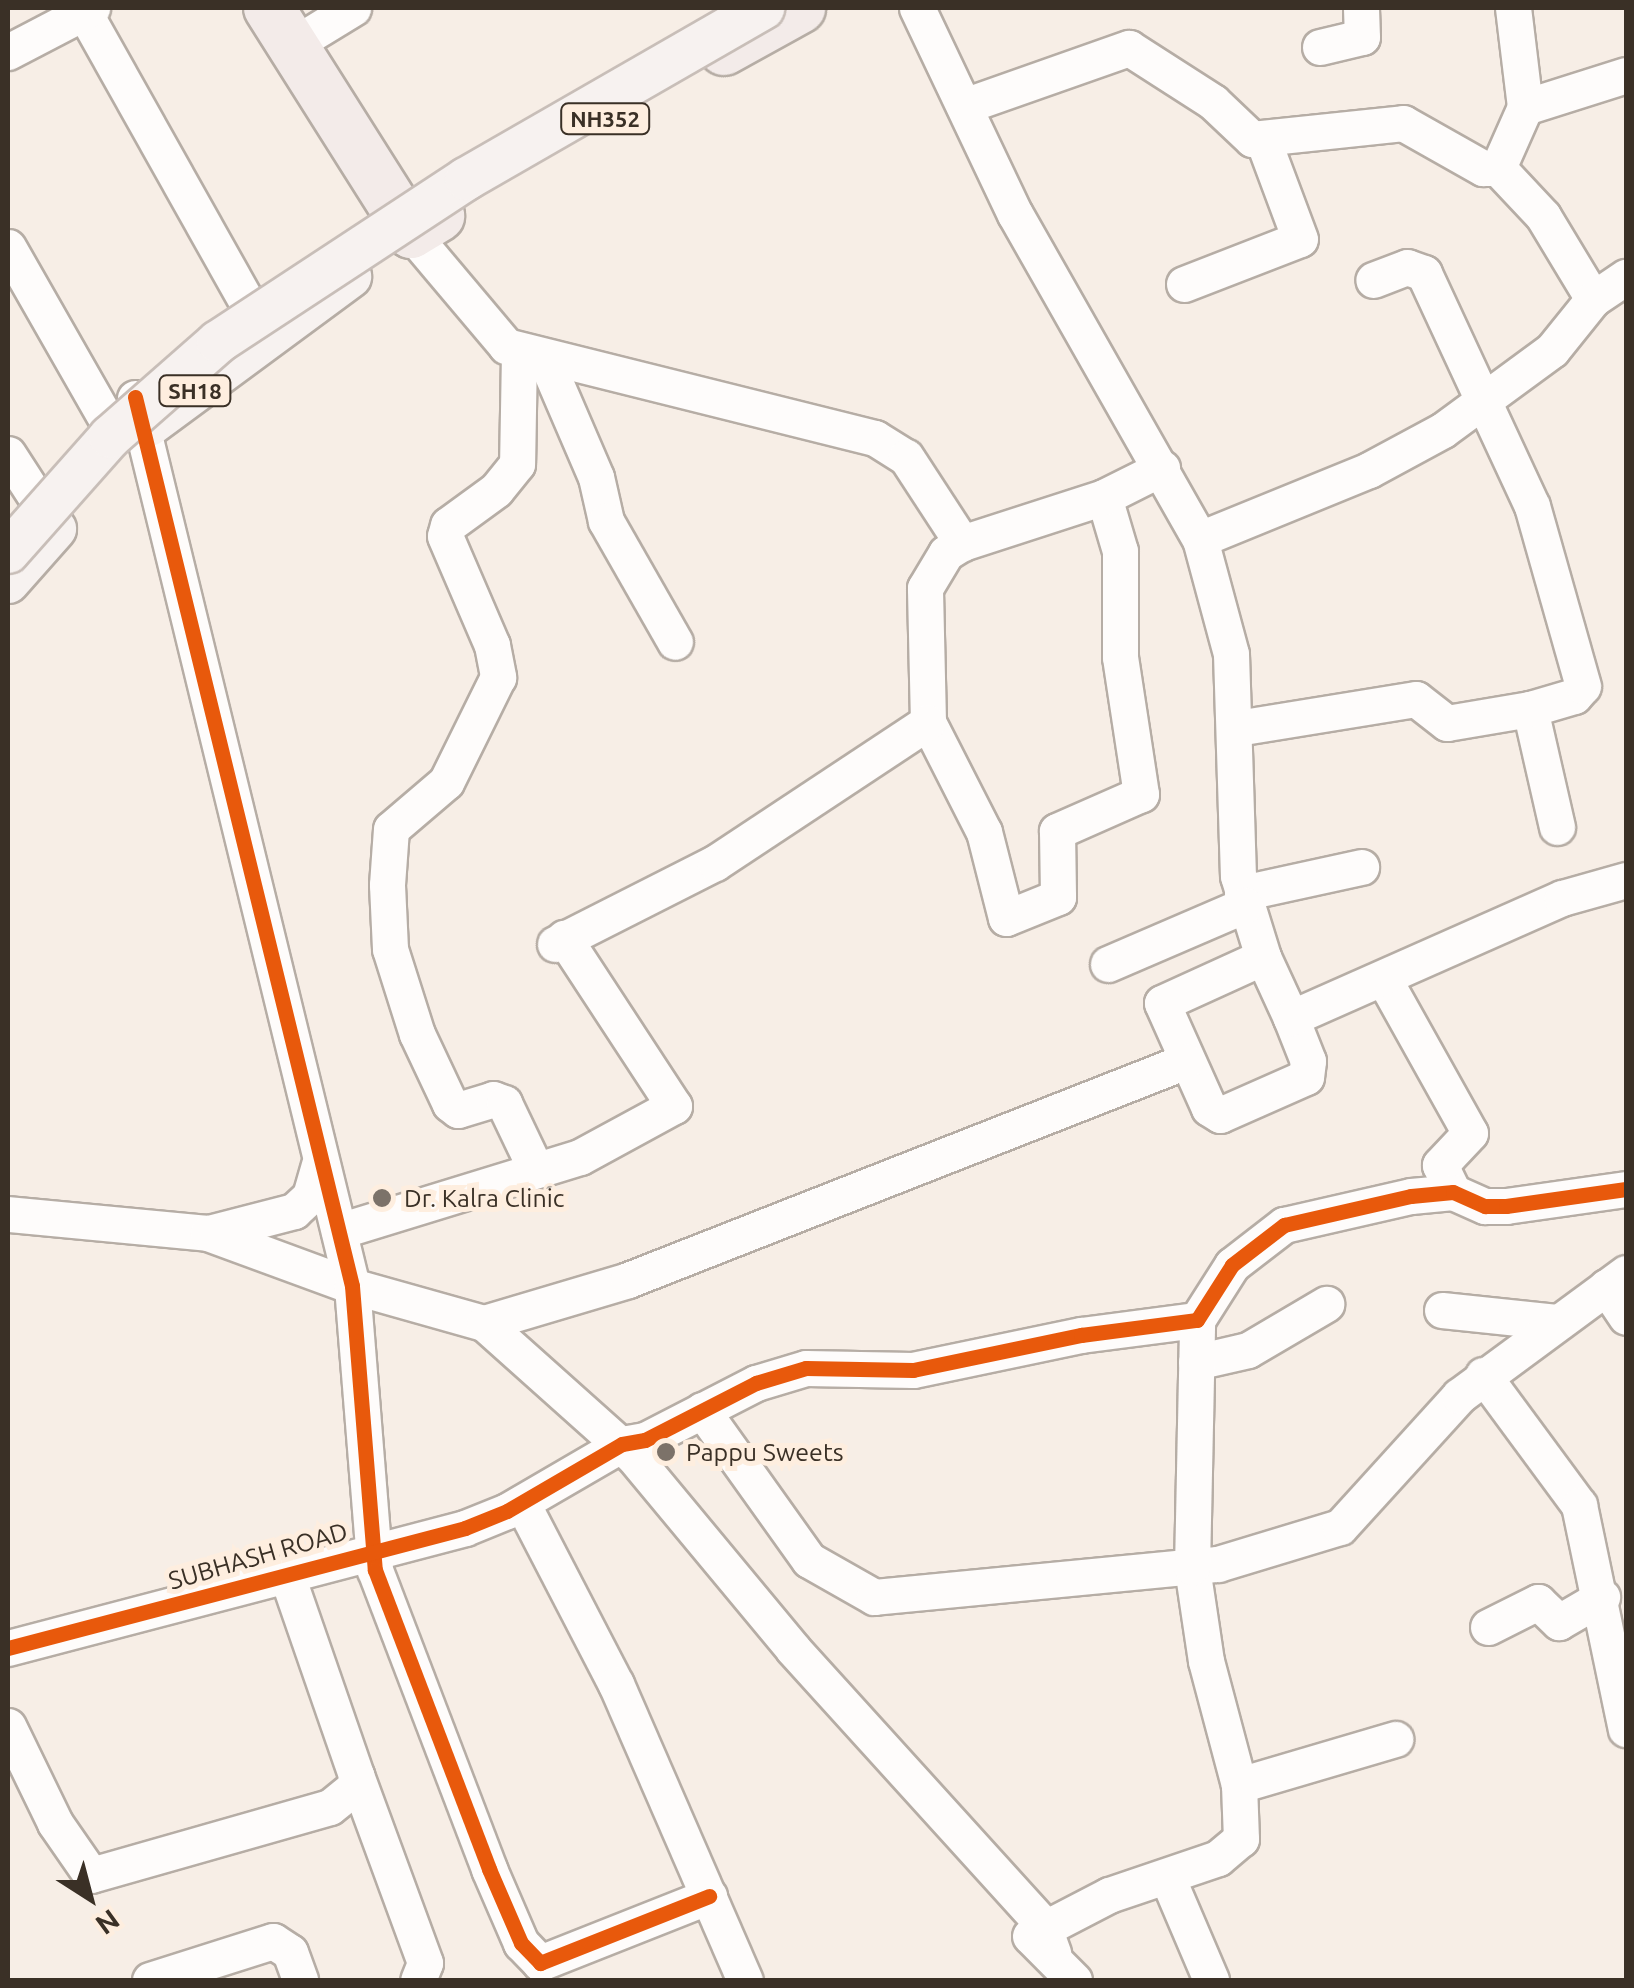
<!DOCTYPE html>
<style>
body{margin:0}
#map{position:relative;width:1634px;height:1988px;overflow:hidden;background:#f7eee6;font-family:Ubuntu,sans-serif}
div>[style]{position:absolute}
.roads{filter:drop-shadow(2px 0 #b6ada5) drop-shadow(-2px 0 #b6ada5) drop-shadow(0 2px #b6ada5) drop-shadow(0 -2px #b6ada5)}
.minor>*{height:35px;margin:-17.5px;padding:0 17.5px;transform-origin:17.5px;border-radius:17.5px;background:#fefcfb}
.major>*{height:42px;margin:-21px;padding:0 21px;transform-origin:21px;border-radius:21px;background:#f7f2f0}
.highway>*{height:50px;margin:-25px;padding:0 25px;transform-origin:25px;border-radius:25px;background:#f3ebe9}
.bridges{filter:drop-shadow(2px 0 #c8beb8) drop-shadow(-2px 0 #c8beb8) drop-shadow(0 2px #c8beb8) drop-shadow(0 -2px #c8beb8)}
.major-bridge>*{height:42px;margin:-21px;padding:0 21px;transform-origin:21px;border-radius:21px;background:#f7f2f0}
.cycleway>*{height:15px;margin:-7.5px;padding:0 7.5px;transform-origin:7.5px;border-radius:7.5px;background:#e8590c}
.dots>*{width:28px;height:28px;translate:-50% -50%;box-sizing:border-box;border:5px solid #feeedf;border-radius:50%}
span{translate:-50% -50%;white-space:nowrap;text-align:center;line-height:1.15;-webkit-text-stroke:10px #feeedf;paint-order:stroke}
.shield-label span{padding:2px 8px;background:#feeedf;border:2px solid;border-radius:8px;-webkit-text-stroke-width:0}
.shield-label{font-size:22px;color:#3a3026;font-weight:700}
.poi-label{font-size:25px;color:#3a3026}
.left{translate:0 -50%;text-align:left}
.street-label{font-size:25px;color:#3a3026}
.frame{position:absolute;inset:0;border:10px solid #3a3026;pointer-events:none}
.north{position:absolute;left:40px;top:1848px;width:100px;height:100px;-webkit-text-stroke:8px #feeedf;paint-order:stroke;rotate:144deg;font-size:28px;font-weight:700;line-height:40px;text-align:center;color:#3a3026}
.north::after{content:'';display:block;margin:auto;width:35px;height:45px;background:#3a3026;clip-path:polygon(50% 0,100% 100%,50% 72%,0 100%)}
</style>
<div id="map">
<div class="roads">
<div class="minor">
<i style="left:917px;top:8px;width:228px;rotate:64.6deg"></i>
<i style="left:1015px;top:214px;width:374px;rotate:60.4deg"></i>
<i style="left:1200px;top:539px;width:119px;rotate:74.9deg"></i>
<i style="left:1231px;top:654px;width:222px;rotate:88.2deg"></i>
<i style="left:1238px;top:876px;width:85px;rotate:72.8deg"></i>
<i style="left:84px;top:12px;width:341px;rotate:60.7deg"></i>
<i style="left:291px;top:46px;width:73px;rotate:-31.5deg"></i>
<i style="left:1320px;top:47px;width:43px;rotate:-13.4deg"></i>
<i style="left:1362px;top:37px;width:29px;rotate:-92deg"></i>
<i style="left:8px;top:52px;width:95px;rotate:-27.6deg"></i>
<i style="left:964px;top:106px;width:175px;rotate:-19.4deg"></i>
<i style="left:1129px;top:48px;width:100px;rotate:32.7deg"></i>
<i style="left:1213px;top:102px;width:54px;rotate:43.5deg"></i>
<i style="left:1252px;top:139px;width:152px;rotate:-6deg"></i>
<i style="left:1403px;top:123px;width:92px;rotate:29.4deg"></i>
<i style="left:1483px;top:168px;width:15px"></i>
<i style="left:1498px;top:168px;width:66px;rotate:46.8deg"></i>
<i style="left:1543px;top:216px;width:97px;rotate:58.9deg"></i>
<i style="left:1525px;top:107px;width:106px;rotate:-17.6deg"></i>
<i style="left:1498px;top:168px;width:67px;rotate:-66.1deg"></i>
<i style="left:1525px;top:107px;width:100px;rotate:-96.9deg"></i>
<i style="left:411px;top:233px;width:148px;rotate:49.9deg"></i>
<i style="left:506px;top:346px;width:380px;rotate:14deg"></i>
<i style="left:875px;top:438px;width:36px;rotate:32deg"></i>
<i style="left:906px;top:457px;width:103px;rotate:56.9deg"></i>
<i style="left:8px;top:247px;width:206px;rotate:60.3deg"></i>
<i style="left:1184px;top:284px;width:124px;rotate:-21.2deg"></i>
<i style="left:1300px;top:239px;width:106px;rotate:-110.5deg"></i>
<i style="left:519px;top:353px;width:111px;rotate:91deg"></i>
<i style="left:517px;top:464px;width:33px;rotate:129deg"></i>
<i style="left:496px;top:490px;width:59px;rotate:143.9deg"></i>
<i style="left:448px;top:525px;width:11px;rotate:105deg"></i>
<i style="left:445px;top:536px;width:119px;rotate:66.7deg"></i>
<i style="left:492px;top:645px;width:33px;rotate:79deg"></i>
<i style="left:498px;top:677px;width:117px;rotate:116.3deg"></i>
<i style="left:446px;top:782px;width:72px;rotate:139.5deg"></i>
<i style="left:391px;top:829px;width:56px;rotate:94.1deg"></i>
<i style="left:387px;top:885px;width:64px;rotate:87.3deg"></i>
<i style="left:390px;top:949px;width:89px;rotate:72.4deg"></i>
<i style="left:417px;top:1034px;width:77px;rotate:64.8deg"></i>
<i style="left:450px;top:1104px;width:10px;rotate:37deg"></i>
<i style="left:458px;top:1110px;width:37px;rotate:-17deg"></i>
<i style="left:493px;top:1099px;width:12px;rotate:20deg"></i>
<i style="left:504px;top:1103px;width:74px;rotate:64.5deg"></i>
<i style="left:546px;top:361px;width:126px;rotate:66.7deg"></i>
<i style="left:596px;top:477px;width:45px;rotate:77.2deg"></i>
<i style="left:606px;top:521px;width:139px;rotate:60.3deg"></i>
<i style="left:135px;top:398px;width:914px;rotate:76.27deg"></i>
<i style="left:352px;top:1286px;width:285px;rotate:85.4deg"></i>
<i style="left:375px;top:1570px;width:320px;rotate:69.1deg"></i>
<i style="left:489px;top:1869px;width:81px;rotate:66.6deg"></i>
<i style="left:521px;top:1943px;width:28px;rotate:46deg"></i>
<i style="left:540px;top:1963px;width:182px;rotate:-21.6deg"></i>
<i style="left:8px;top:454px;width:61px;rotate:57.1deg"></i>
<i style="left:1104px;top:497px;width:56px;rotate:73.5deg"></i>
<i style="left:1120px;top:551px;width:106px;rotate:90deg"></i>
<i style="left:1120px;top:657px;width:139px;rotate:81.3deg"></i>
<i style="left:1141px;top:794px;width:92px;rotate:156.2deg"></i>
<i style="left:1057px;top:831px;width:66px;rotate:89.1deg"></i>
<i style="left:1058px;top:897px;width:56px;rotate:158deg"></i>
<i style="left:1006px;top:918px;width:89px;rotate:-104.3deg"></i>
<i style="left:984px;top:832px;width:123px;rotate:-117deg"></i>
<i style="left:928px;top:722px;width:134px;rotate:-91.3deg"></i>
<i style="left:925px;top:588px;width:41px;rotate:-59deg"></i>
<i style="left:946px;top:553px;width:19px;rotate:-32deg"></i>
<i style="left:962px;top:543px;width:149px;rotate:-17.9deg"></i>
<i style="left:1104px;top:497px;width:65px;rotate:-26.6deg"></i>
<i style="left:1200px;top:539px;width:183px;rotate:-22.2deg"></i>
<i style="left:1369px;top:470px;width:84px;rotate:-28.4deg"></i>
<i style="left:1443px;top:430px;width:135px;rotate:-36.3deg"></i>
<i style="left:1552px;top:350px;width:65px;rotate:-51.2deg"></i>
<i style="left:1593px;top:299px;width:40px;rotate:-34deg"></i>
<i style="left:1530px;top:709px;width:121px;rotate:77.1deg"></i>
<i style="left:1237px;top:728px;width:181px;rotate:-9.2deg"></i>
<i style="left:1416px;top:699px;width:39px;rotate:38deg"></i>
<i style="left:1447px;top:723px;width:84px;rotate:-9.6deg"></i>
<i style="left:1530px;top:709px;width:46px;rotate:-16.5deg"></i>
<i style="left:1574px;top:696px;width:13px;rotate:-48deg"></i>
<i style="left:1583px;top:686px;width:187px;rotate:-105.8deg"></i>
<i style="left:1532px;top:506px;width:257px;rotate:-114.9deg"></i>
<i style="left:1424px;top:273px;width:18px;rotate:-161deg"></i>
<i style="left:1407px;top:267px;width:36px;rotate:159deg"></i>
<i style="left:1242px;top:893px;width:122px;rotate:-12.3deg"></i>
<i style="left:555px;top:944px;width:179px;rotate:-26.9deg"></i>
<i style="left:715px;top:863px;width:255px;rotate:-33.5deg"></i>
<i style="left:1108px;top:964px;width:149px;rotate:-23.3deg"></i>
<i style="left:1385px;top:981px;width:174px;rotate:60.8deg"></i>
<i style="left:1470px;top:1133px;width:44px;rotate:133.2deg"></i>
<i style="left:1440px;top:1165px;width:30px;rotate:64deg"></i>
<i style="left:1291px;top:1018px;width:46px;rotate:68.4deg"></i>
<i style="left:1308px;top:1061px;width:16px;rotate:97deg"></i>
<i style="left:1306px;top:1077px;width:94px;rotate:156.2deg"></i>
<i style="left:1220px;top:1115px;width:13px;rotate:-148deg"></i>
<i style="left:1209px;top:1108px;width:115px;rotate:-114.1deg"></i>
<i style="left:1162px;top:1003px;width:111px;rotate:-24.5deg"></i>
<i style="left:1263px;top:957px;width:67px;rotate:65.3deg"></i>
<i style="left:1291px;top:1018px;width:296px;rotate:-23.9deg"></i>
<i style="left:1562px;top:898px;width:66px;rotate:-15.7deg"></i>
<i style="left:8px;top:1214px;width:201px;rotate:5.4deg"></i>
<i style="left:208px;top:1233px;width:153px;rotate:20.2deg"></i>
<i style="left:352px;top:1286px;width:137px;rotate:15.7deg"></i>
<i style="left:484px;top:1323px;width:200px;rotate:41.8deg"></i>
<i style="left:633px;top:1456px;width:251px;rotate:50.3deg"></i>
<i style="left:793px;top:1649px;width:372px;rotate:47.8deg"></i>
<i style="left:1043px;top:1925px;width:30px;rotate:70deg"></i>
<i style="left:339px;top:1231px;width:252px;rotate:-17.1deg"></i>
<i style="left:580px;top:1157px;width:107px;rotate:-28.5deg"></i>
<i style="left:674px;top:1106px;width:201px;rotate:-123.2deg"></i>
<i style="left:209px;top:1233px;width:88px;rotate:-14.5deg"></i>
<i style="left:294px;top:1211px;width:22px;rotate:-43deg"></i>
<i style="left:310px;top:1196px;width:32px;rotate:-74deg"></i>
<i style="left:1606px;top:1287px;width:36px;rotate:56deg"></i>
<i style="left:1442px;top:1310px;width:115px;rotate:6deg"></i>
<i style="left:484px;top:1323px;width:150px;rotate:-16.6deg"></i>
<i style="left:628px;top:1280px;width:599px;rotate:-21.43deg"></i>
<i style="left:1196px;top:1362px;width:53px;rotate:-13deg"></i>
<i style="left:1248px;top:1350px;width:91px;rotate:-30.5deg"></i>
<i style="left:1483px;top:1375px;width:162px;rotate:53.6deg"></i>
<i style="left:1579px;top:1505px;width:229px;rotate:78.2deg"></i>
<i style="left:702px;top:1410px;width:184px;rotate:54.5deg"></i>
<i style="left:809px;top:1560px;width:75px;rotate:29.6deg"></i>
<i style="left:874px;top:1597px;width:346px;rotate:-5.5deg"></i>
<i style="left:1218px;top:1564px;width:127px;rotate:-16.9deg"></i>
<i style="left:1340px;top:1527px;width:177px;rotate:-47.7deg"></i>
<i style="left:1459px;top:1396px;width:207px;rotate:-36.4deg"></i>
<i style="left:522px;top:1503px;width:204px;rotate:62.6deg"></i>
<i style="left:616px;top:1684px;width:323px;rotate:66.5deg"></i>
<i style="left:1488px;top:1627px;width:56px;rotate:-26.6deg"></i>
<i style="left:1538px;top:1602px;width:29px;rotate:44deg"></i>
<i style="left:1559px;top:1622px;width:50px;rotate:-30.2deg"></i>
<i style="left:8px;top:1648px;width:472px;rotate:-14.7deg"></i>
<i style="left:465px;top:1528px;width:45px;rotate:-22deg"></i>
<i style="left:507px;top:1511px;width:133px;rotate:-30.2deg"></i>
<i style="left:622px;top:1444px;width:23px;rotate:-10deg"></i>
<i style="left:645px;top:1440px;width:125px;rotate:-27.2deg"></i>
<i style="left:756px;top:1383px;width:52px;rotate:-16.7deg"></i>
<i style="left:806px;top:1368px;width:107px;rotate:1.1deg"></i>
<i style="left:913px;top:1370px;width:172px;rotate:-11.8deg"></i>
<i style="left:1081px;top:1335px;width:117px;rotate:-7.4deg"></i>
<i style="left:1197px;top:1320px;width:65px;rotate:-57.5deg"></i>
<i style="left:1232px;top:1265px;width:66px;rotate:-37.6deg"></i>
<i style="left:1284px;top:1225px;width:130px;rotate:-12.9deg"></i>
<i style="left:1411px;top:1196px;width:42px;rotate:-5.4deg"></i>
<i style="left:1453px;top:1192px;width:35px;rotate:24deg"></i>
<i style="left:1485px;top:1206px;width:21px"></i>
<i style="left:1506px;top:1206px;width:121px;rotate:-8.1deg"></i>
<i style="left:8px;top:1726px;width:108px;rotate:64.1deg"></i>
<i style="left:55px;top:1823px;width:63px;rotate:55.3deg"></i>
<i style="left:91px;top:1875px;width:248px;rotate:-15.9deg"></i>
<i style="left:330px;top:1807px;width:32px;rotate:-39deg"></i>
<i style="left:355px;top:1787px;width:12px;rotate:-85deg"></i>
<i style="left:356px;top:1775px;width:214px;rotate:-109.1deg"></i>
<i style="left:356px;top:1775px;width:200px;rotate:69.8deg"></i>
<i style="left:425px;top:1963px;width:18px;rotate:112deg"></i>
<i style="left:1239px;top:1785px;width:163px;rotate:-16.4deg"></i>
<i style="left:1168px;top:1879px;width:110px;rotate:66.9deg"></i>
<i style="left:1030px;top:1936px;width:89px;rotate:-27.4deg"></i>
<i style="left:1109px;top:1895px;width:115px;rotate:-18.7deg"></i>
<i style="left:1218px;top:1858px;width:30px;rotate:-40deg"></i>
<i style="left:1241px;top:1839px;width:54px;rotate:-92.1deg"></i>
<i style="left:1239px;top:1785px;width:128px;rotate:-104.9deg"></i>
<i style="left:1206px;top:1661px;width:95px;rotate:-98.5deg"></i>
<i style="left:1192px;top:1567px;width:247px;rotate:-88.8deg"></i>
<i style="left:1033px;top:1939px;width:58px;rotate:45deg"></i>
<i style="left:150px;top:1980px;width:129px;rotate:-17.6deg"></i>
<i style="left:273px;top:1941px;width:20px;rotate:33deg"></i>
<i style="left:290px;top:1952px;width:30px;rotate:70deg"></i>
</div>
<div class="major">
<i style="left:149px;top:425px;width:250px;rotate:-36.4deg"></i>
<i style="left:8px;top:582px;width:71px;rotate:-48.4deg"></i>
</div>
<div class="highway">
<i style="left:269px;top:8px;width:266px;rotate:57.7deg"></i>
<i style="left:411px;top:233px;width:33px;rotate:-31deg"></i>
<i style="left:724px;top:50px;width:87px;rotate:-28.9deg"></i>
</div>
</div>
<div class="bridges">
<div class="major-bridge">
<i style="left:8px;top:552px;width:154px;rotate:-48.4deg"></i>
<i style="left:110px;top:437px;width:144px;rotate:-41.3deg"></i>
<i style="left:218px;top:342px;width:297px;rotate:-33.3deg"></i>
<i style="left:466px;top:179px;width:343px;rotate:-29.9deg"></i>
</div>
</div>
<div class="cycleway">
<i style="left:135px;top:397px;width:915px;rotate:76.28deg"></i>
<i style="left:352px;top:1286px;width:285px;rotate:85.4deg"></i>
<i style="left:375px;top:1570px;width:320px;rotate:69.1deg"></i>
<i style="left:489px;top:1869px;width:81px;rotate:66.6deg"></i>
<i style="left:521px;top:1943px;width:28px;rotate:46deg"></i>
<i style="left:540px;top:1963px;width:182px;rotate:-21.6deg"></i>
<i style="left:8px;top:1648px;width:472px;rotate:-14.7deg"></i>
<i style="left:465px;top:1528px;width:45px;rotate:-22deg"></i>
<i style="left:507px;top:1511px;width:133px;rotate:-30.2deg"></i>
<i style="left:622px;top:1444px;width:23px;rotate:-10deg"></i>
<i style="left:645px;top:1440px;width:125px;rotate:-27.2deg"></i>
<i style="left:756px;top:1383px;width:52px;rotate:-16.7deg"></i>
<i style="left:806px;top:1368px;width:107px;rotate:1.1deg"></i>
<i style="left:913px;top:1370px;width:172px;rotate:-11.8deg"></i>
<i style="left:1081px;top:1335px;width:117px;rotate:-7.4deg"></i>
<i style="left:1197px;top:1320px;width:65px;rotate:-57.5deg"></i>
<i style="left:1232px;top:1265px;width:66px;rotate:-37.6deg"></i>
<i style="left:1284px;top:1225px;width:130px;rotate:-12.9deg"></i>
<i style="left:1411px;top:1196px;width:42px;rotate:-5.4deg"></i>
<i style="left:1453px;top:1192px;width:35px;rotate:24deg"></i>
<i style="left:1485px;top:1206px;width:21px"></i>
<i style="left:1506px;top:1206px;width:121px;rotate:-8.1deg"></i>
</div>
<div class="dots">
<i style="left:382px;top:1198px;background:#7c7269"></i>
<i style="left:666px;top:1452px;background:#7c7269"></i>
</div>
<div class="shield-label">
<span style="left:605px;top:119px">NH352</span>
<span style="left:195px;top:391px">SH18</span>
</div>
<div class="poi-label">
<span class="left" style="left:404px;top:1198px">Dr. Kalra Clinic</span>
<span class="left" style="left:686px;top:1452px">Pappu Sweets</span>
</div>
<div class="street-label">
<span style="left:258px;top:1556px;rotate:-16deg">SUBHASH ROAD</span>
</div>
<div class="frame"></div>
<div class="north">N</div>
</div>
